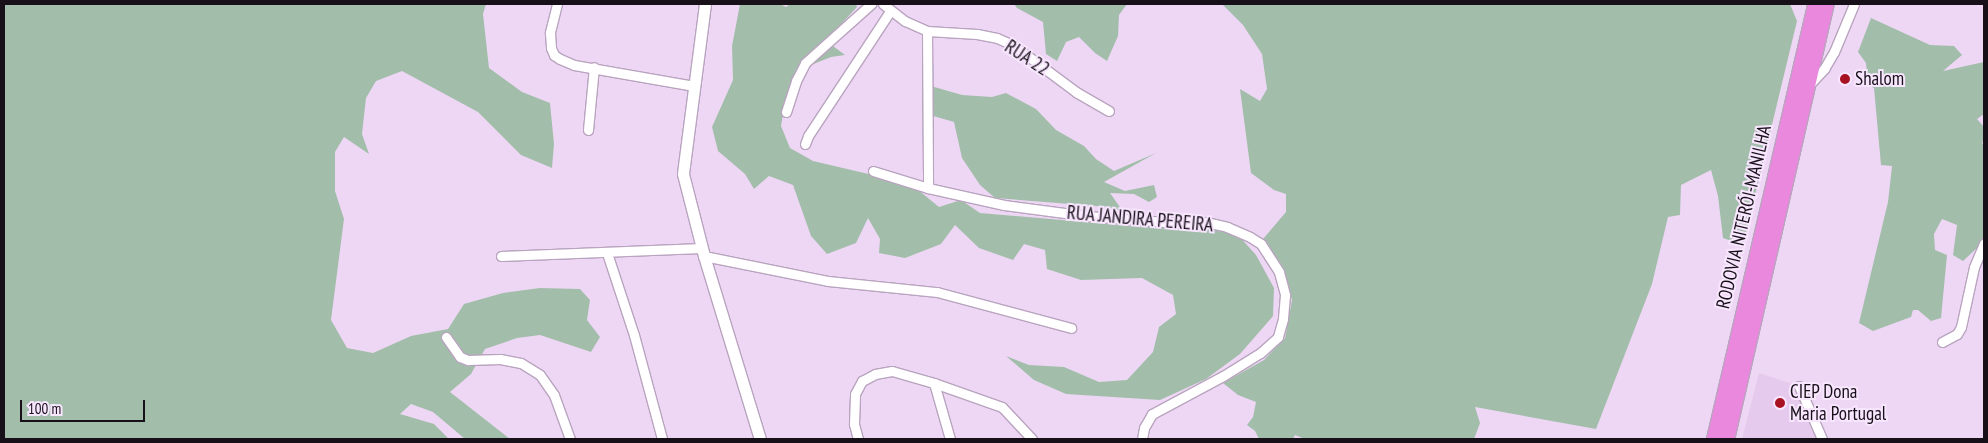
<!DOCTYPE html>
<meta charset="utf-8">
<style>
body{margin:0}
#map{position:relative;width:1988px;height:443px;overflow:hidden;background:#eed7f4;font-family:"PT Sans Narrow",sans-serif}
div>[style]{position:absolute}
.built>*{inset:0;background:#e6caed}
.green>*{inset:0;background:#a2beab}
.roads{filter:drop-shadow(1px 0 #b9a4bf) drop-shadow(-1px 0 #b9a4bf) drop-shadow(0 1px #b9a4bf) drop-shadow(0 -1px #b9a4bf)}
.street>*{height:9px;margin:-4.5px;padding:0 4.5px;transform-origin:4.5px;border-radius:4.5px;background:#fff}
.secondary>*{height:11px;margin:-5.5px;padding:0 5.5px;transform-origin:5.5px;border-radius:5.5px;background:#fff}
.highway>*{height:15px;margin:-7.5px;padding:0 7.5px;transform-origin:7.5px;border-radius:7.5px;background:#ea88dd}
.dots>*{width:14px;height:14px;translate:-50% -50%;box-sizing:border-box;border:2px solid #f8e6fe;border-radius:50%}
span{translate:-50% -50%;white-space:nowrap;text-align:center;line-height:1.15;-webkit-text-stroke:4px #f8e6fe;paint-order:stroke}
.street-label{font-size:19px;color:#171019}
.poi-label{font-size:19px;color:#171019}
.left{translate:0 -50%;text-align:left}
.frame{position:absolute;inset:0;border:5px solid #171019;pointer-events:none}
.scale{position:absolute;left:20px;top:400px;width:125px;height:22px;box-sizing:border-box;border:2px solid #171019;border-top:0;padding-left:6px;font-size:15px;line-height:18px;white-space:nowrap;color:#171019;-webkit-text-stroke:4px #f8e6fe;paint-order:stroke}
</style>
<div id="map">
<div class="built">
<i style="clip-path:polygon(1759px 373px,1799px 386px,1821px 439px,1742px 439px)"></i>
</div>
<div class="green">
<i style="clip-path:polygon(4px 4px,486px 4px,483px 14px,489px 68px,522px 92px,550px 103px,554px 144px,552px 168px,521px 155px,478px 112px,402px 71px,376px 81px,366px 98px,362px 134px,369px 154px,344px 137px,335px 152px,335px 191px,344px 219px,331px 320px,347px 348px,373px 353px,411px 336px,448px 329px,464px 304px,503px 293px,540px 288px,580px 289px,590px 300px,587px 320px,600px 337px,591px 352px,540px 335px,517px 338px,485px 349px,471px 374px,450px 392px,510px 439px,465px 439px,433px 412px,411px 404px,400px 414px,434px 424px,449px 439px,4px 439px)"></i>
<i style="clip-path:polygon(740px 4px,780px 4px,786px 7px,790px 4px,856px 4px,857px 7px,832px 34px,829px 43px,845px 55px,831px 57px,796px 71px,785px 102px,781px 126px,790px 148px,813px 161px,877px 176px,917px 189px,939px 207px,961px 200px,980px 213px,1132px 226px,1184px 224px,1238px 235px,1256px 255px,1274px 288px,1273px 316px,1240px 354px,1206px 379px,1160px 400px,1066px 394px,1034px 380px,1006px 356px,1029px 365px,1064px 367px,1099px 382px,1127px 380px,1153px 352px,1159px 327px,1176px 314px,1173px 295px,1142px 278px,1081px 280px,1047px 269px,1045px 250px,1024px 244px,1013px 260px,979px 248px,955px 225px,941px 244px,905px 258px,879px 253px,880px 239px,868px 218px,856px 243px,827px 254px,811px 236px,793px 185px,769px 176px,754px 189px,745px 174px,718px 151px,712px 127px,733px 80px,732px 46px)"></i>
<i style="clip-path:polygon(1014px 4px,1127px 4px,1119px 15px,1118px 36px,1107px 61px,1095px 53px,1079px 37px,1066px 42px,1057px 61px,1046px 54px,1043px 22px,1017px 8px)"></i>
<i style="clip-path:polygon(1222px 4px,1790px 4px,1797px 21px,1743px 245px,1723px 238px,1718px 196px,1711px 170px,1681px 185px,1680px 215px,1668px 217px,1652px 284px,1596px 429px,1475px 407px,1480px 423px,1474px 439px,1305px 439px,1295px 435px,1293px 439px,1259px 439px,1255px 431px,1247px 425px,1253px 417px,1256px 402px,1238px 395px,1223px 383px,1264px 360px,1285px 338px,1292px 300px,1280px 265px,1263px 239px,1286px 212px,1286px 194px,1274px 190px,1251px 173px,1240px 89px,1260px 101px,1267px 89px,1262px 54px,1243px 25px)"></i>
<i style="clip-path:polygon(1871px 18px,1930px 45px,1954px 46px,1962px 55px,1943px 71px,1984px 62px,1984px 114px,1977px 119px,1984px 127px,1984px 139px,1982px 143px,1984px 145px,1984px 237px,1978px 247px,1963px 261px,1953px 255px,1957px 225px,1942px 219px,1934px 234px,1935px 250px,1947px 255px,1941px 318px,1931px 321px,1918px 310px,1913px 310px,1911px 317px,1873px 331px,1859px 323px,1888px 202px,1892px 166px,1881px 165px,1874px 88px,1868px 85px,1866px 63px,1858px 52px)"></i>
<i style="clip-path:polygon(931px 86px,962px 95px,992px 97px,1006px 93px,1036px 109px,1056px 130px,1084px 146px,1096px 159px,1114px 171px,1156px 153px,1104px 182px,1125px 191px,1154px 185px,1157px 197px,1149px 202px,1134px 194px,1110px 193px,1124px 213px,1108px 207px,995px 198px,980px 185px,962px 158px,954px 122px,930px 115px)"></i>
</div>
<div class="roads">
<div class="street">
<i style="left:557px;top:4px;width:30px;rotate:104deg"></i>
<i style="left:550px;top:33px;width:15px;rotate:86deg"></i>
<i style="left:551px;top:48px;width:8px;rotate:67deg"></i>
<i style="left:554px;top:55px;width:7px;rotate:34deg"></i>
<i style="left:560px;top:59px;width:15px;rotate:23deg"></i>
<i style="left:574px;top:65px;width:122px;rotate:9.9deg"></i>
<i style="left:883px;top:4px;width:28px;rotate:38deg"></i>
<i style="left:905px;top:21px;width:24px;rotate:24deg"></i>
<i style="left:927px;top:31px;width:50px;rotate:3.4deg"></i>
<i style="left:977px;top:34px;width:20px;rotate:11deg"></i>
<i style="left:997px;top:38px;width:17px;rotate:24deg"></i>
<i style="left:1013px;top:45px;width:79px;rotate:36.7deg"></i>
<i style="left:1076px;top:92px;width:38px;rotate:30deg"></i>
<i style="left:927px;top:31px;width:157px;rotate:89.6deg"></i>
<i style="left:928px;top:188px;width:78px;rotate:12.6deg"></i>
<i style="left:1004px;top:205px;width:84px;rotate:7.5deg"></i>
<i style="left:1087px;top:216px;width:78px;rotate:4.4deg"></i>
<i style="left:1165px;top:222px;width:41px"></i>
<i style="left:1206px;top:222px;width:22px;rotate:13deg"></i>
<i style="left:1227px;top:227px;width:25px;rotate:23deg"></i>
<i style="left:1250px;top:237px;width:13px;rotate:32deg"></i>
<i style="left:1261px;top:244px;width:33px;rotate:57deg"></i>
<i style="left:1279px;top:272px;width:24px;rotate:75deg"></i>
<i style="left:1285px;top:295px;width:24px;rotate:95deg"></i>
<i style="left:1283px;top:319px;width:19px;rotate:106deg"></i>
<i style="left:1278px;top:337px;width:24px;rotate:138deg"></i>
<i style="left:1260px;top:353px;width:44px;rotate:148.1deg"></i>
<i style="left:1223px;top:376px;width:81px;rotate:151.8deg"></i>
<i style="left:1152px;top:414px;width:16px;rotate:120deg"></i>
<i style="left:1144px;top:428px;width:11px;rotate:100deg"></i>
<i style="left:1810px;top:84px;width:21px;rotate:-47deg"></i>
<i style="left:1824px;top:69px;width:20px;rotate:-60deg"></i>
<i style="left:1834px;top:52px;width:52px;rotate:-67.4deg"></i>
<i style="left:786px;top:112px;width:33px;rotate:-72deg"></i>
<i style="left:796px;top:81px;width:20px;rotate:-63deg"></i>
<i style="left:805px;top:63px;width:89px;rotate:-41.8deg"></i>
<i style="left:588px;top:130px;width:63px;rotate:-84.6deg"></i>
<i style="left:805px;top:144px;width:9px;rotate:-69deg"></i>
<i style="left:808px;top:136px;width:149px;rotate:-56.7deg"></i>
<i style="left:873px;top:171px;width:58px;rotate:17.2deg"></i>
<i style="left:607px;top:253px;width:86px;rotate:71.8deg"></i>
<i style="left:634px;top:335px;width:108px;rotate:74.9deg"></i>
<i style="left:501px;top:256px;width:201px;rotate:-2.3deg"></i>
<i style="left:704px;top:256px;width:126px;rotate:11.4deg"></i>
<i style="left:828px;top:281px;width:110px;rotate:5.8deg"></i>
<i style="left:937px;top:292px;width:139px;rotate:15deg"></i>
<i style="left:446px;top:337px;width:24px;rotate:55deg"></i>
<i style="left:460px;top:357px;width:9px;rotate:21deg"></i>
<i style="left:468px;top:360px;width:32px;rotate:-2deg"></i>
<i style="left:500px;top:359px;width:21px;rotate:11deg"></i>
<i style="left:521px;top:363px;width:22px;rotate:32deg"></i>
<i style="left:540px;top:375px;width:24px;rotate:55deg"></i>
<i style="left:554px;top:395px;width:47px;rotate:70deg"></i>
<i style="left:1942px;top:342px;width:17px;rotate:-28deg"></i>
<i style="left:1957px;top:334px;width:8px;rotate:-60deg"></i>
<i style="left:1961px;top:327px;width:61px;rotate:-77.8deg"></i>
<i style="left:1974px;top:267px;width:26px;rotate:-67deg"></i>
<i style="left:934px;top:383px;width:72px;rotate:19.4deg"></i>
<i style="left:1002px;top:407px;width:44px;rotate:46.8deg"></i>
<i style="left:1799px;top:386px;width:58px;rotate:66.5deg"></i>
<i style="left:858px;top:439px;width:16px;rotate:-105deg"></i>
<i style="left:854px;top:424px;width:30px;rotate:-88deg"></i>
<i style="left:855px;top:394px;width:15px;rotate:-62deg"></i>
<i style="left:862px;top:381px;width:15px;rotate:-28deg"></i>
<i style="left:875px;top:374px;width:17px;rotate:-10deg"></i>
<i style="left:892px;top:371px;width:44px;rotate:15.9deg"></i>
<i style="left:934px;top:383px;width:58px;rotate:74.1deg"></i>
</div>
<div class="secondary">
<i style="left:705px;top:4px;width:171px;rotate:97.4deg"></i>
<i style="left:683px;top:174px;width:85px;rotate:75.6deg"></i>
<i style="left:704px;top:256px;width:191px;rotate:73deg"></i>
</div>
<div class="highway">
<i style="left:1714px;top:439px;width:447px;rotate:-76.9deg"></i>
<i style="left:1726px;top:439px;width:446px;rotate:-77.1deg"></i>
</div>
</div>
<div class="dots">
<i style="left:1845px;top:79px;background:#a81122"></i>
<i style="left:1780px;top:403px;background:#a81122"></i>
</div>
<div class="street-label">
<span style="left:1027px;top:58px;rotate:33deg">RUA 22</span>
<span style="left:1744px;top:217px;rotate:-77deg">RODOVIA NITERÓI-MANILHA</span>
<span style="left:1140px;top:219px;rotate:5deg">RUA JANDIRA PEREIRA</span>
</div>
<div class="poi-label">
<span class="left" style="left:1855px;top:79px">Shalom</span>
<span class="left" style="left:1790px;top:403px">CIEP Dona<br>Maria Portugal</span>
</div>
<div class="frame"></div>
<div class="scale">100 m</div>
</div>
